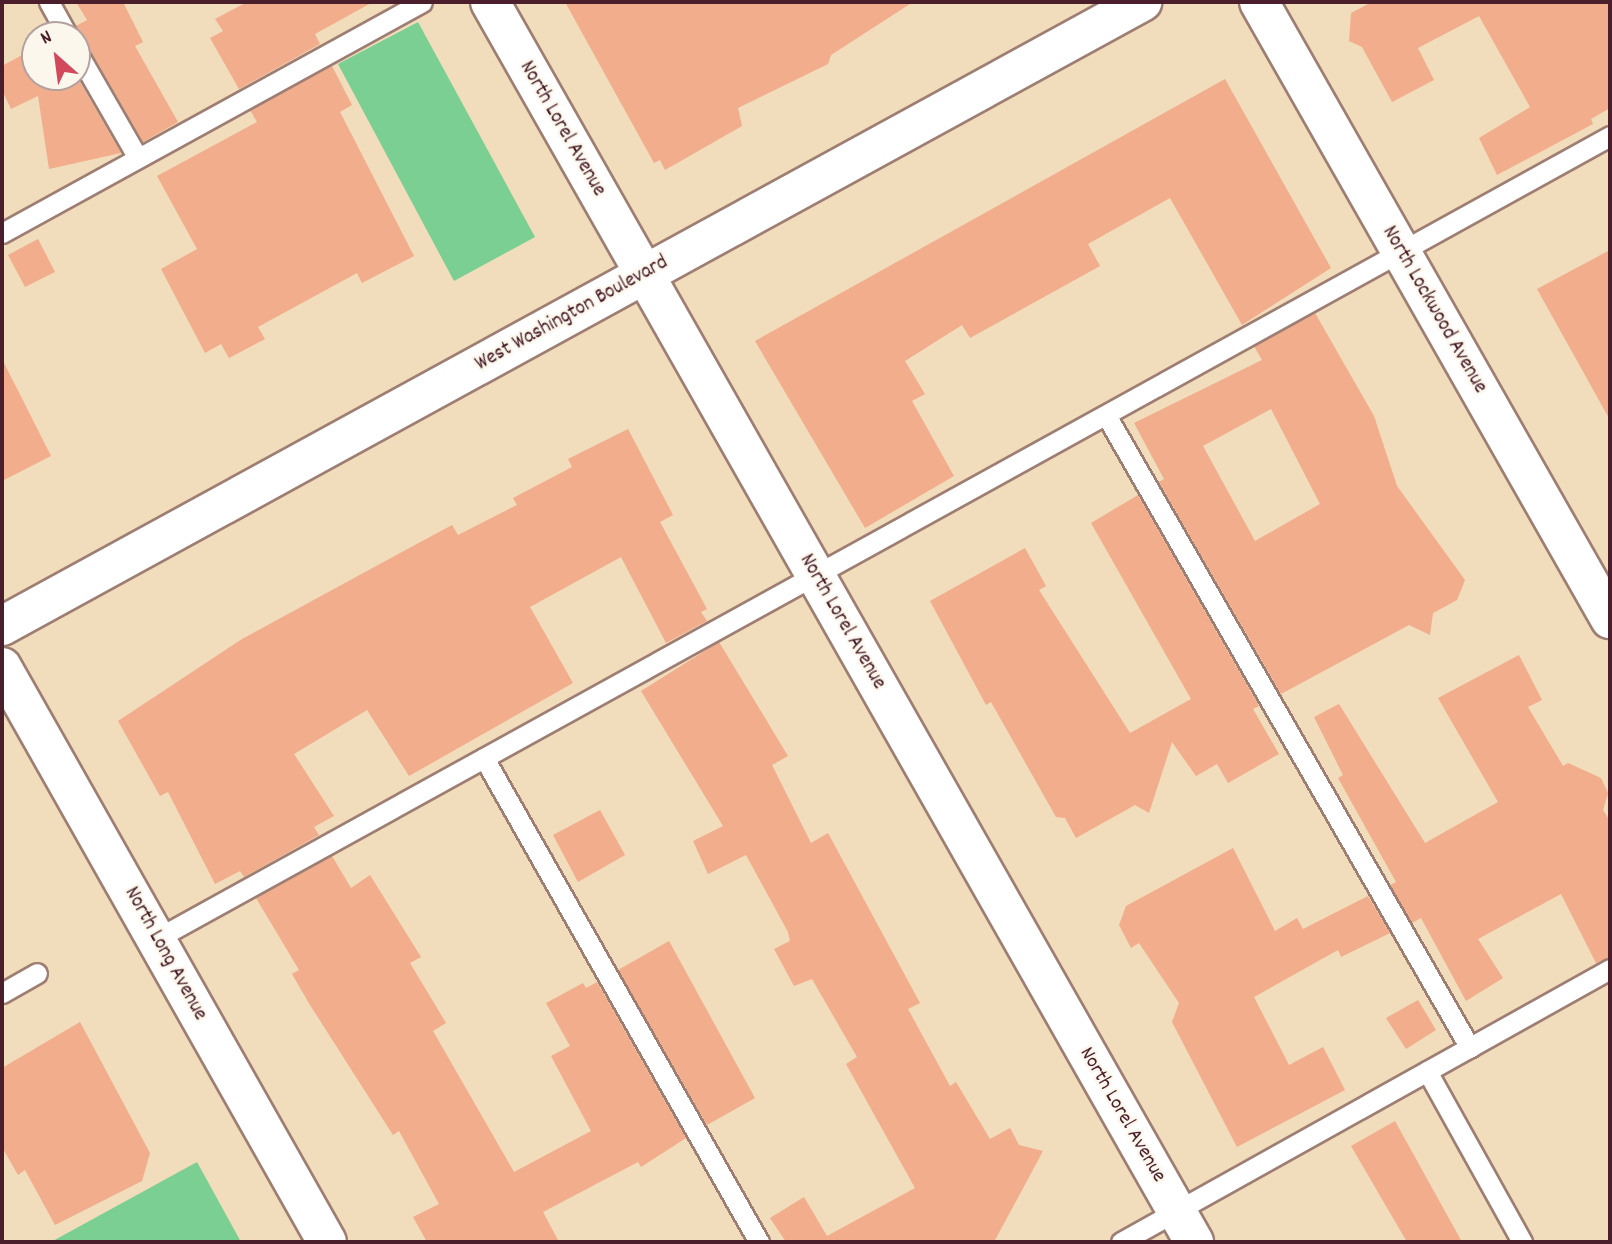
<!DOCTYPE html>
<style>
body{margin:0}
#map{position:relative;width:1612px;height:1244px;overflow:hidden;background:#f1dcbb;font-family:Dekko,sans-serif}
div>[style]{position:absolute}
.green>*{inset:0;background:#7bcf92}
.building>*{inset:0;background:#f1ad8c}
.roads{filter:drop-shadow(2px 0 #9e7e73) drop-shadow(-2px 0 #9e7e73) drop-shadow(0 2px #9e7e73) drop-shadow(0 -2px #9e7e73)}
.service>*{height:19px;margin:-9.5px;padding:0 9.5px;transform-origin:9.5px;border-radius:9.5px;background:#fff}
.minor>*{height:38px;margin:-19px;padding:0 19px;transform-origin:19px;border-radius:19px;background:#fff}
.tertiary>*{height:38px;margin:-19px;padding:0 19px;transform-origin:19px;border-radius:19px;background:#fff}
span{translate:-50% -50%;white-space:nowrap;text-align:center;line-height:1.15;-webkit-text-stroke:5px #fbf7ec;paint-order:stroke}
.street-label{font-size:21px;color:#4a1f2b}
.frame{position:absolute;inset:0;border:4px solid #4a1f2b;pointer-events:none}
.north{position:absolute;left:21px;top:21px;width:70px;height:70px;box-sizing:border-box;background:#fbf7ec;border:2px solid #b4a19f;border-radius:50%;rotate:332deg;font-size:19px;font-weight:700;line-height:28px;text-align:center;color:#4a1f2b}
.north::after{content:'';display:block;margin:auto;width:24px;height:32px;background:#d1495b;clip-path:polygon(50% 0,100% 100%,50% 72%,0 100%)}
</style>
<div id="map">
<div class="green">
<i style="clip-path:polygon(418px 22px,535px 237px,454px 281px,338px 64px)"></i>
<i style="clip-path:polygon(197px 1162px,241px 1242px,51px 1242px)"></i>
</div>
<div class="building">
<i style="clip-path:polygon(76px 2px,123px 2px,143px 42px,135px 46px,178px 122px,143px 142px,88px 46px,78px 40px,76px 26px,87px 20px)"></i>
<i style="clip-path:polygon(247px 2px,373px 2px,315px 34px,320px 44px,239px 89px,210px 38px,223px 31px,215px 19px)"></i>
<i style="clip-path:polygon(565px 2px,913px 2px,831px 55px,828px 64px,738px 108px,742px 126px,665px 170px,660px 160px,654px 163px)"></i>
<i style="clip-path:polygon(1372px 2px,1610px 2px,1610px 108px,1591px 119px,1593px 124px,1497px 175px,1479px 138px,1530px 107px,1479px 16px,1418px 48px,1434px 80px,1392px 102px,1362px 47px,1349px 41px,1351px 13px)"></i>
<i style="clip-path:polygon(35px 48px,35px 77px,77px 77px,121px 153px,49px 169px,38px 96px,11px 109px,2px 90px,2px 66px)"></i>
<i style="clip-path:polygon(332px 66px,352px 105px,340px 112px,414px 256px,362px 283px,357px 273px,258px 327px,265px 339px,229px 358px,221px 344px,205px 353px,161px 269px,197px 249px,157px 176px,257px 122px,250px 110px)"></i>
<i style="clip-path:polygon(1225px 79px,1331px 268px,1242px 325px,1170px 198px,1088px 244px,1100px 266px,970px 338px,962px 325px,905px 361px,925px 394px,912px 401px,954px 476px,865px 528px,755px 341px)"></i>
<i style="clip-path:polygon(38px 239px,55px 272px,25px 287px,8px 255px)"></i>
<i style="clip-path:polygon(1610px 250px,1610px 420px,1537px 289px)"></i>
<i style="clip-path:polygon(evenodd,1315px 313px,1374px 416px,1397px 486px,1465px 580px,1457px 600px,1433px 613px,1430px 635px,1409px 625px,1281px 694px,1159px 482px,1164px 479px,1134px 423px,1262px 360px,1254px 346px,1315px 313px,1271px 409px,1320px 504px,1255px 541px,1203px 446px,1271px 409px)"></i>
<i style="clip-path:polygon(2px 359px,51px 456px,2px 481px)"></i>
<i style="clip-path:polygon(628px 429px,673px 515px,660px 522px,707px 609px,701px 612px,707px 621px,666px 643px,621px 557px,530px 607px,573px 683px,409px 776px,367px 710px,294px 754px,334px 816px,314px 827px,319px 835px,244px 877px,240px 871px,215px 884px,168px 792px,160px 796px,118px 721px,242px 639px,389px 559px,452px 525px,458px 535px,517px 505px,513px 498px,572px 467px,568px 459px)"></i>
<i style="clip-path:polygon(1138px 495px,1259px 706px,1253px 709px,1279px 754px,1228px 783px,1217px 764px,1196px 776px,1172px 742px,1149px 813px,1135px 805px,1076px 838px,1065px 818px,1056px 817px,991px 702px,986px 705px,930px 601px,1025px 548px,1046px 586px,1039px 590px,1130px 733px,1191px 699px,1091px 523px)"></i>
<i style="clip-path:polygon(719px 642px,788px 756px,772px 765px,811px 843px,828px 833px,920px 1003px,908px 1009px,950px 1086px,956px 1082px,990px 1139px,1010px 1128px,1019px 1145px,1043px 1151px,994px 1242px,786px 1242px,770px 1218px,804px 1197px,827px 1236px,915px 1188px,846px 1064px,857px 1057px,812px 979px,794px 986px,774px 949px,790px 941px,788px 932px,746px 855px,708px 874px,693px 841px,723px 826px,641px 691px)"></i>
<i style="clip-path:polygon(1519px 655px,1542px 700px,1528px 707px,1563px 766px,1568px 763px,1601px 778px,1608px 793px,1603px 810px,1610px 821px,1610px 957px,1596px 963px,1561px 894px,1478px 939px,1503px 978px,1466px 1001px,1421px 918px,1412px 923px,1390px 885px,1396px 882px,1338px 778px,1343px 775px,1314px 717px,1339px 704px,1425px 843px,1498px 802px,1438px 698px)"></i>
<i style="clip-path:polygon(600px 810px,625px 855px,578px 882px,553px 835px)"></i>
<i style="clip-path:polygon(1233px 848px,1275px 931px,1297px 918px,1303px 929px,1368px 896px,1390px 933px,1341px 957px,1338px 950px,1254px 997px,1289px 1065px,1323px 1047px,1345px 1090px,1237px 1147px,1172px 1022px,1179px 1003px,1139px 943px,1131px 948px,1119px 925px,1126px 906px)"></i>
<i style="clip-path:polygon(332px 856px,351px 888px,370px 875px,421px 957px,410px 963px,446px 1023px,433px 1031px,514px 1172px,591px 1131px,551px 1056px,570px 1046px,546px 1003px,583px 983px,586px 988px,597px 982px,686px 1138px,641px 1167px,638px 1162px,543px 1212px,559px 1242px,427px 1242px,413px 1217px,439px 1204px,399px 1131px,393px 1135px,310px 1005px,292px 974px,299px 970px,256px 898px)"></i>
<i style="clip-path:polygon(669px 941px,755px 1098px,707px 1125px,618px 970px)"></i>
<i style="clip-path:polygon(1418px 1000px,1436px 1030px,1406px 1049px,1386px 1018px)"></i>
<i style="clip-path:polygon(80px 1022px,150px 1153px,142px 1181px,55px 1225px,25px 1170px,18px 1175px,2px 1147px,2px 1068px)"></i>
<i style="clip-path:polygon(1395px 1121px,1462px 1242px,1407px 1242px,1351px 1146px)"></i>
</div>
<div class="roads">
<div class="service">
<i style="left:49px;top:2px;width:38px;rotate:61deg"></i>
<i style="left:77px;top:52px;width:122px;rotate:60.1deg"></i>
<i style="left:2px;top:233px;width:479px;rotate:-28.8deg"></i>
<i style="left:1106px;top:415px;width:730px;rotate:60.1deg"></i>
<i style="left:484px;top:758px;width:557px;rotate:60.4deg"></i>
<i style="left:156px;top:939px;width:1661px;rotate:-28.91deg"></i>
<i style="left:2px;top:993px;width:40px;rotate:-29.7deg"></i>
<i style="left:1427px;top:1071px;width:196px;rotate:60.9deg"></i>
<i style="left:1121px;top:1242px;width:560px;rotate:-29.17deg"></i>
</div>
<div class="minor">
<i style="left:490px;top:2px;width:1426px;rotate:60.41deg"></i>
<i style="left:1259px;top:2px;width:710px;rotate:60.37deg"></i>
<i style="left:2px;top:667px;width:660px;rotate:60.52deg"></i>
</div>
<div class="tertiary">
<i style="left:2px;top:626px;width:1300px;rotate:-28.69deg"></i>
</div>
</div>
<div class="street-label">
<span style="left:562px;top:129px;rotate:60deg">North Lorel Avenue</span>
<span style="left:1434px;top:310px;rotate:60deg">North Lockwood Avenue</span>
<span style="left:572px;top:314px;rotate:-29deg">West Washington Boulevard</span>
<span style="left:842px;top:622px;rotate:60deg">North Lorel Avenue</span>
<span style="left:165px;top:954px;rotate:61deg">North Long Avenue</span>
<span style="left:1122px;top:1115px;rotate:60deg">North Lorel Avenue</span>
</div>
<div class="frame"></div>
<div class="north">N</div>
</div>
